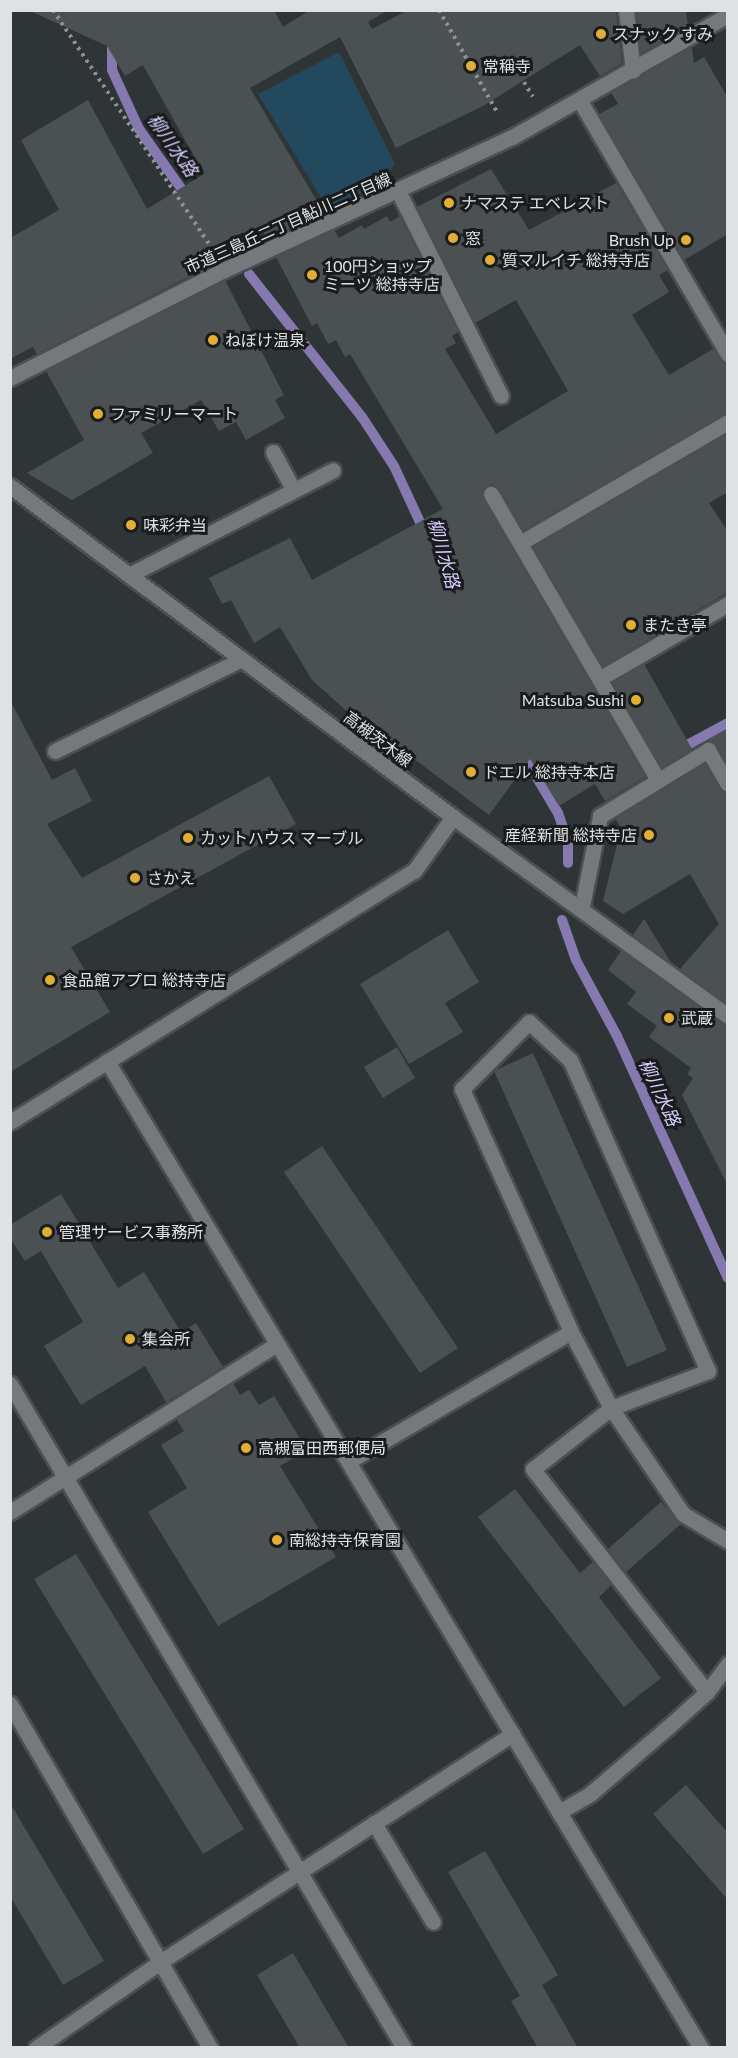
<!DOCTYPE html>
<meta charset="utf-8">
<style>
body{margin:0}
#map{position:relative;width:738px;height:2058px;overflow:hidden;background:#2f3436;font-family:Lato,"Noto Sans JP",sans-serif}
div>[style]{position:absolute}
.green>*{inset:0;background:#23495e}
.stream>*{height:10px;margin:-5px;padding:0 5px;transform-origin:5px;border-radius:5px;background:#8679b0}
.building>*{inset:0;background:#4b5152}
.path>*{height:4px;margin-top:-2px;transform-origin:0;background:repeating-linear-gradient(90deg,#8d9193 0 3px,transparent 0 7.5px)}
.roads{filter:drop-shadow(2px 0 #4b4f51) drop-shadow(-2px 0 #4b4f51) drop-shadow(0 2px #4b4f51) drop-shadow(0 -2px #4b4f51)}
.service>*{height:15px;margin:-7.5px;padding:0 7.5px;transform-origin:7.5px;border-radius:7.5px;background:#74797c}
.minor>*{height:15px;margin:-7.5px;padding:0 7.5px;transform-origin:7.5px;border-radius:7.5px;background:#74797c}
.secondary>*{height:15px;margin:-7.5px;padding:0 7.5px;transform-origin:7.5px;border-radius:7.5px;background:#74797c}
.dots>*{width:16px;height:16px;translate:-50% -50%;box-sizing:border-box;border:3px solid #191b1c;border-radius:50%}
span{translate:-50% -50%;white-space:nowrap;text-align:center;line-height:1.15;-webkit-text-stroke:6px #191b1c;paint-order:stroke}
.poi-label{font-size:16px;color:#dfe2e3}
.left{translate:0 -50%;text-align:left}
.right{translate:-100% -50%;text-align:right}
.street-label{font-size:16px;color:#dfe2e3}
.water-label{font-size:18px;color:#d7cdfe;font-style:italic}
.frame{position:absolute;inset:0;border:12px solid #dfe2e3;pointer-events:none}
</style>
<div id="map">
<div class="green">
<i style="clip-path:polygon(339px 52px,395px 164px,378px 185px,328px 209px,258px 94px)"></i>
</div>
<div class="stream">
<i style="left:112px;top:40px;width:30px;rotate:90deg"></i>
<i style="left:112px;top:70px;width:65px;rotate:65.4deg"></i>
<i style="left:139px;top:129px;width:85px;rotate:54.6deg"></i>
<i style="left:249px;top:274px;width:182px;rotate:51.7deg"></i>
<i style="left:362px;top:417px;width:59px;rotate:56.9deg"></i>
<i style="left:394px;top:466px;width:74px;rotate:65.2deg"></i>
<i style="left:678px;top:750px;width:57px;rotate:-28.4deg"></i>
<i style="left:521px;top:751px;width:72px;rotate:59.2deg"></i>
<i style="left:558px;top:813px;width:31px;rotate:71deg"></i>
<i style="left:568px;top:842px;width:21px;rotate:90deg"></i>
<i style="left:562px;top:920px;width:42px;rotate:70.7deg"></i>
<i style="left:576px;top:960px;width:86px;rotate:61.7deg"></i>
<i style="left:617px;top:1036px;width:266px;rotate:65.4deg"></i>
</div>
<div class="building">
<i style="clip-path:polygon(28px 10px,274px 10px,283px 27px,310px 10px,388px 10px,368px 22px,372px 29px,408px 10px,616px 10px,622px 63px,600px 76px,580px 45px,483px 106px,396px 148px,340px 37px,250px 88px,324px 213px,267px 239px,263px 232px,213px 259px,215px 263px,37px 354px,33px 347px,10px 359px,10px 238px,59px 210px,21px 140px,88px 100px,147px 209px,204px 174px,143px 65px,125px 76px,107px 46px)"></i>
<i style="clip-path:polygon(636px 10px,686px 10px,688px 26px,641px 53px)"></i>
<i style="clip-path:polygon(692px 47px,694px 63px,704px 57px,728px 98px,728px 234px,684px 260px,599px 114px,618px 104px,611px 92px)"></i>
<i style="clip-path:polygon(491px 169px,529px 230px,616px 183px,668px 270px,659px 275px,669px 292px,632px 315px,669px 375px,713px 349px,728px 364px,728px 412px,523px 530px,499px 489px,492px 484px,483px 489px,483px 499px,645px 777px,605px 801px,595px 784px,559px 806px,530px 759px,489px 815px,406px 753px,375px 731px,371px 733px,312px 680px,280px 627px,254px 643px,231px 600px,222px 604px,209px 578px,290px 538px,312px 580px,443px 509px,350px 354px,345px 357px,336px 340px,328px 344px,317px 323px,312px 326px,276px 257px,334px 230px,339px 238px,362px 225px,364px 229px,387px 216px,390px 222px,400px 216px,458px 332px,452px 336px,456px 343px,445px 349px,496px 434px,568px 391px,516px 300px,475px 323px,417px 207px)"></i>
<i style="clip-path:polygon(225px 280px,284px 395px,275px 400px,285px 418px,246px 440px,236px 422px,219px 431px,201px 400px,141px 433px,153px 453px,72px 500px,27px 473px,84px 440px,46px 371px)"></i>
<i style="clip-path:polygon(728px 434px,728px 492px,709px 503px,728px 532px,728px 592px,603px 666px,533px 547px)"></i>
<i style="clip-path:polygon(644px 664px,692px 749px,662px 767px,612px 683px)"></i>
<i style="clip-path:polygon(10px 700px,52px 780px,75px 768px,92px 801px,47px 824px,82px 878px,269px 776px,296px 824px,71px 947px,110px 1012px,10px 1072px)"></i>
<i style="clip-path:polygon(728px 728px,728px 764px,716px 745px,707px 740px)"></i>
<i style="clip-path:polygon(705px 763px,728px 794px,728px 1004px,680px 969px,719px 924px,690px 874px,623px 914px,603px 901px,621px 828px,615px 818px)"></i>
<i style="clip-path:polygon(644px 919px,672px 964px,633px 935px)"></i>
<i style="clip-path:polygon(448px 930px,479px 982px,445px 1003px,463px 1032px,409px 1064px,360px 984px)"></i>
<i style="clip-path:polygon(621px 951px,728px 1026px,728px 1186px,682px 1095px,693px 1078px,687px 1074px,691px 1068px,649px 1037px,657px 1026px,627px 1004px,636px 992px,608px 970px)"></i>
<i style="clip-path:polygon(397px 1047px,415px 1078px,383px 1098px,364px 1067px)"></i>
<i style="clip-path:polygon(533px 1053px,667px 1350px,627px 1367px,494px 1071px)"></i>
<i style="clip-path:polygon(322px 1146px,458px 1348px,420px 1373px,284px 1172px)"></i>
<i style="clip-path:polygon(61px 1194px,118px 1288px,144px 1272px,181px 1332px,196px 1323px,223px 1367px,166px 1402px,145px 1366px,81px 1405px,44px 1346px,83px 1322px,41px 1251px,25px 1261px,10px 1238px,10px 1225px)"></i>
<i style="clip-path:polygon(233px 1383px,240px 1395px,249px 1390px,259px 1405px,274px 1396px,307px 1450px,280px 1466px,336px 1557px,218px 1626px,148px 1512px,187px 1488px,161px 1445px,184px 1431px,176px 1419px)"></i>
<i style="clip-path:polygon(515px 1489px,580px 1573px,593px 1562px,611px 1585px,599px 1597px,661px 1678px,624px 1707px,478px 1517px)"></i>
<i style="clip-path:polygon(661px 1502px,681px 1524px,626px 1572px,608px 1549px)"></i>
<i style="clip-path:polygon(76px 1554px,244px 1829px,203px 1854px,34px 1579px)"></i>
<i style="clip-path:polygon(686px 1785px,728px 1833px,728px 1900px,653px 1814px)"></i>
<i style="clip-path:polygon(10px 1803px,104px 1961px,63px 1985px,10px 1896px)"></i>
<i style="clip-path:polygon(485px 1851px,558px 1975px,542px 1985px,578px 2048px,538px 2048px,511px 2001px,520px 1996px,448px 1872px)"></i>
<i style="clip-path:polygon(293px 1953px,349px 2048px,300px 2048px,257px 1975px)"></i>
</div>
<div class="path">
<i style="left:53px;top:10px;width:285px;rotate:56.3deg"></i>
<i style="left:439px;top:10px;width:120px;rotate:60.4deg"></i>
<i style="left:524px;top:82px;width:17px;rotate:59deg"></i>
</div>
<div class="roads">
<div class="service">
<i style="left:10px;top:1384px;width:772px;rotate:59.32deg"></i>
<i style="left:349px;top:1461px;width:257px;rotate:-30.2deg"></i>
<i style="left:571px;top:1332px;width:86px;rotate:62.2deg"></i>
<i style="left:611px;top:1408px;width:104px;rotate:-20.9deg"></i>
<i style="left:708px;top:1371px;width:340px;rotate:-113.9deg"></i>
<i style="left:570px;top:1060px;width:56px;rotate:-137.2deg"></i>
<i style="left:529px;top:1022px;width:95px;rotate:135deg"></i>
<i style="left:462px;top:1089px;width:266px;rotate:65.8deg"></i>
<i style="left:10px;top:1512px;width:315px;rotate:-32.2deg"></i>
<i style="left:707px;top:1692px;width:283px;rotate:-128deg"></i>
<i style="left:533px;top:1469px;width:99px;rotate:-38deg"></i>
<i style="left:611px;top:1408px;width:128px;rotate:55.8deg"></i>
<i style="left:683px;top:1514px;width:52px;rotate:31deg"></i>
<i style="left:10px;top:1704px;width:398px;rotate:59.8deg"></i>
<i style="left:559px;top:1812px;width:36px;rotate:-30deg"></i>
<i style="left:590px;top:1794px;width:103px;rotate:-40.7deg"></i>
<i style="left:668px;top:1727px;width:52px;rotate:-41.9deg"></i>
<i style="left:707px;top:1692px;width:35px;rotate:-53deg"></i>
<i style="left:374px;top:1823px;width:115px;rotate:59.2deg"></i>
<i style="left:36px;top:2048px;width:151px;rotate:-34.7deg"></i>
<i style="left:160px;top:1962px;width:420px;rotate:-32.9deg"></i>
</div>
<div class="minor">
<i style="left:626px;top:10px;width:61px;rotate:83.5deg"></i>
<i style="left:580px;top:101px;width:293px;rotate:59.7deg"></i>
<i style="left:399px;top:193px;width:227px;rotate:63.3deg"></i>
<i style="left:10px;top:378px;width:242px;rotate:-26.8deg"></i>
<i style="left:226px;top:269px;width:315px;rotate:-24.8deg"></i>
<i style="left:512px;top:137px;width:248px;rotate:-29.5deg"></i>
<i style="left:273px;top:452px;width:42px;rotate:61.6deg"></i>
<i style="left:491px;top:494px;width:331px;rotate:59.7deg"></i>
<i style="left:520px;top:543px;width:241px;rotate:-30.2deg"></i>
<i style="left:131px;top:574px;width:227px;rotate:-27.2deg"></i>
<i style="left:599px;top:679px;width:149px;rotate:-30.2deg"></i>
<i style="left:55px;top:751px;width:208px;rotate:-26.2deg"></i>
<i style="left:582px;top:906px;width:92px;rotate:-78.7deg"></i>
<i style="left:600px;top:816px;width:127px;rotate:-31.4deg"></i>
<i style="left:708px;top:750px;width:39px;rotate:60deg"></i>
<i style="left:107px;top:1061px;width:1152px;rotate:58.96deg"></i>
<i style="left:10px;top:1122px;width:476px;rotate:-31.9deg"></i>
<i style="left:414px;top:871px;width:67px;rotate:-54.2deg"></i>
</div>
<div class="secondary">
<i style="left:10px;top:486px;width:553px;rotate:36.77deg"></i>
<i style="left:453px;top:817px;width:339px;rotate:35.9deg"></i>
</div>
</div>
<div class="dots">
<i style="left:601px;top:34px;background:#e3ae34"></i>
<i style="left:471px;top:66px;background:#e3ae34"></i>
<i style="left:449px;top:203px;background:#e3ae34"></i>
<i style="left:453px;top:238px;background:#e3ae34"></i>
<i style="left:686px;top:240px;background:#e3ae34"></i>
<i style="left:490px;top:260px;background:#e3ae34"></i>
<i style="left:312px;top:275px;background:#e3ae34"></i>
<i style="left:213px;top:340px;background:#e3ae34"></i>
<i style="left:98px;top:414px;background:#e3ae34"></i>
<i style="left:131px;top:525px;background:#e3ae34"></i>
<i style="left:631px;top:625px;background:#e3ae34"></i>
<i style="left:636px;top:700px;background:#e3ae34"></i>
<i style="left:471px;top:772px;background:#e3ae34"></i>
<i style="left:649px;top:835px;background:#e3ae34"></i>
<i style="left:188px;top:838px;background:#e3ae34"></i>
<i style="left:135px;top:878px;background:#e3ae34"></i>
<i style="left:50px;top:980px;background:#e3ae34"></i>
<i style="left:669px;top:1018px;background:#e3ae34"></i>
<i style="left:47px;top:1232px;background:#e3ae34"></i>
<i style="left:130px;top:1339px;background:#e3ae34"></i>
<i style="left:246px;top:1448px;background:#e3ae34"></i>
<i style="left:277px;top:1540px;background:#e3ae34"></i>
</div>
<div class="poi-label">
<span class="left" style="left:613px;top:34px">スナック すみ</span>
<span class="left" style="left:483px;top:66px">常稱寺</span>
<span class="left" style="left:461px;top:203px">ナマステ エベレスト</span>
<span class="left" style="left:465px;top:238px">窓</span>
<span class="right" style="left:674px;top:240px">Brush Up</span>
<span class="left" style="left:502px;top:260px">質マルイチ 総持寺店</span>
<span class="left" style="left:324px;top:275px">100円ショップ<br>ミーツ 総持寺店</span>
<span class="left" style="left:225px;top:340px">ねぼけ温泉</span>
<span class="left" style="left:110px;top:414px">ファミリーマート</span>
<span class="left" style="left:143px;top:525px">味彩弁当</span>
<span class="left" style="left:643px;top:625px">またき亭</span>
<span class="right" style="left:624px;top:700px">Matsuba Sushi</span>
<span class="left" style="left:483px;top:772px">ドエル 総持寺本店</span>
<span class="right" style="left:637px;top:835px">産経新聞 総持寺店</span>
<span class="left" style="left:200px;top:838px">カットハウス マーブル</span>
<span class="left" style="left:147px;top:878px">さかえ</span>
<span class="left" style="left:62px;top:980px">食品館アプロ 総持寺店</span>
<span class="left" style="left:681px;top:1018px">武蔵</span>
<span class="left" style="left:59px;top:1232px">管理サービス事務所</span>
<span class="left" style="left:142px;top:1339px">集会所</span>
<span class="left" style="left:258px;top:1448px">高槻富田西郵便局</span>
<span class="left" style="left:289px;top:1540px">南総持寺保育園</span>
</div>
<div class="street-label">
<span style="left:288px;top:223px;rotate:-24deg">市道三島丘二丁目鮎川二丁目線</span>
<span style="left:378px;top:739px;rotate:37deg">高槻茨木線</span>
</div>
<div class="water-label">
<span style="left:173px;top:145px;rotate:55deg">柳川水路</span>
<span style="left:444px;top:553px;rotate:74deg">柳川水路</span>
<span style="left:660px;top:1092px;rotate:65deg">柳川水路</span>
</div>
<div class="frame"></div>
</div>
